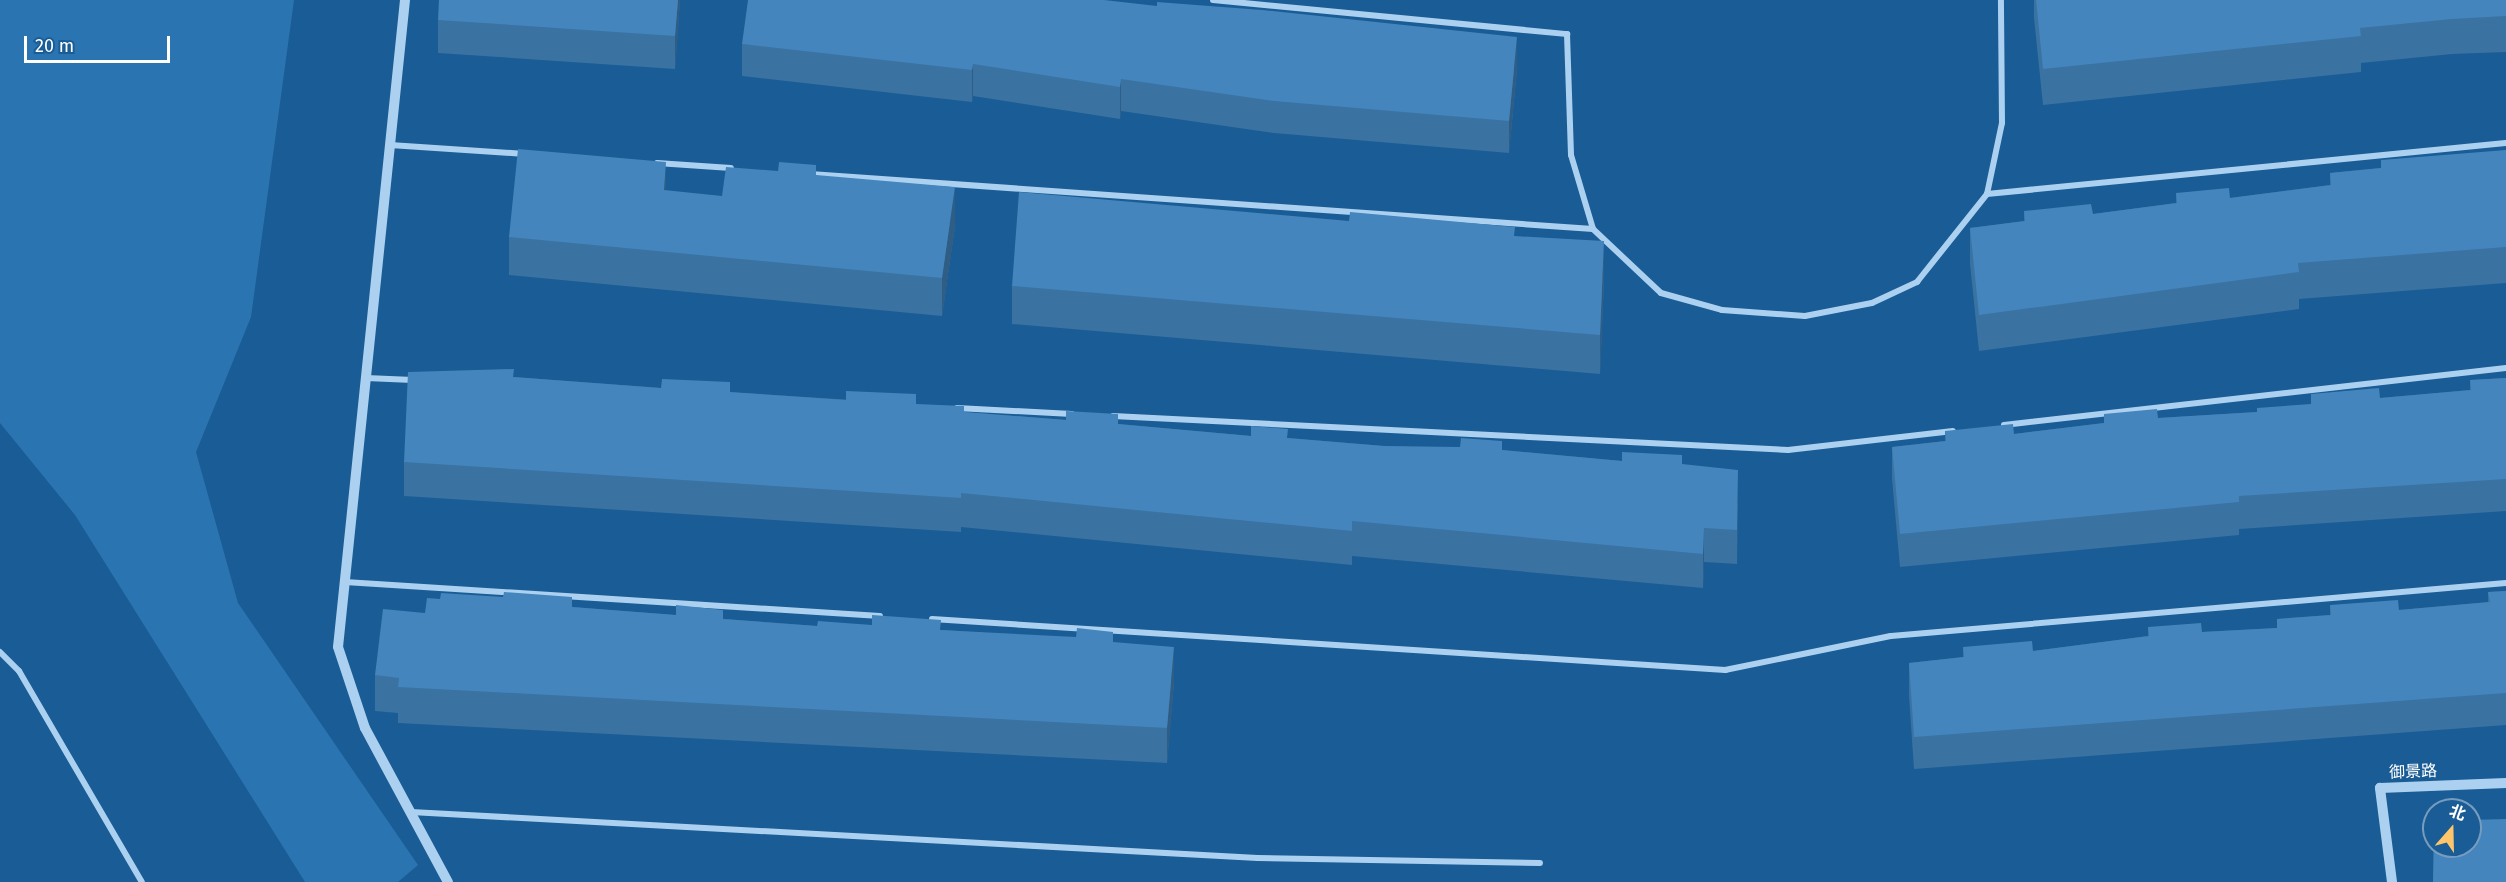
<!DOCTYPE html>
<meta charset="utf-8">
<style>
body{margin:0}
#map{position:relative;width:2506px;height:882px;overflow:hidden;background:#1a5c95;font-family:"Fira Sans","Noto Sans SC",sans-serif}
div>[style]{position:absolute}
.green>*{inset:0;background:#2a75b1}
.minor>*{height:6px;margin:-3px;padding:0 3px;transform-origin:3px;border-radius:3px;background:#acd1f0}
.tertiary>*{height:10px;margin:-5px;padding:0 5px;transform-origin:5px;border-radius:5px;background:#acd1f0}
.wall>*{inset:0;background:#3a72a2}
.shaded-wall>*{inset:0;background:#2f5d84}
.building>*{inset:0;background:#4385bc}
span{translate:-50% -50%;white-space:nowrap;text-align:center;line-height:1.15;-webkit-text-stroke:4.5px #1a5c95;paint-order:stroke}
.street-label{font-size:16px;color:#fff}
.north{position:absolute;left:2422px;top:798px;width:60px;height:60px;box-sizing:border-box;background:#1a5c95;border:2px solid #769dbf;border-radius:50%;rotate:20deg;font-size:16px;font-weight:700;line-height:24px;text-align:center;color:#fff}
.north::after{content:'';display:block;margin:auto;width:21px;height:27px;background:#ffc56b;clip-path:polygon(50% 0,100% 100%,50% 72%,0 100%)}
.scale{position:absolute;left:24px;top:36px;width:146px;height:27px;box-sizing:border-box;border:3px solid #fff;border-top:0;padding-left:8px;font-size:18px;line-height:21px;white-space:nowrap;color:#fff;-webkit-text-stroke:4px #1a5c95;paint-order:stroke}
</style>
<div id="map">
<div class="green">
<i style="clip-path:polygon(0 0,294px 0,251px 317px,196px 452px,238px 603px,418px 865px,398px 882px,305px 882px,75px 515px,0 423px)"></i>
</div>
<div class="minor">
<i style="left:1213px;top:0;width:356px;rotate:5.5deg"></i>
<i style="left:1567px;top:34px;width:121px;rotate:88.1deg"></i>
<i style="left:1571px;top:155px;width:77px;rotate:73.4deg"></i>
<i style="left:1593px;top:229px;width:93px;rotate:43.3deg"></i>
<i style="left:1661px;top:293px;width:63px;rotate:15.6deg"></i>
<i style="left:1722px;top:310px;width:83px;rotate:4.1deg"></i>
<i style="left:1805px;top:316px;width:68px;rotate:-11deg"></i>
<i style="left:1872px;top:303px;width:50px;rotate:-25deg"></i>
<i style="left:1917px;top:282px;width:112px;rotate:-51.5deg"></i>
<i style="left:1987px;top:194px;width:73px;rotate:-78.1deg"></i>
<i style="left:2002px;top:123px;width:123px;rotate:-90.5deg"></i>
<i style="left:390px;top:145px;width:135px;rotate:3.8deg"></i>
<i style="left:657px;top:163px;width:74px;rotate:3.9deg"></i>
<i style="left:810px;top:174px;width:785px;rotate:4.02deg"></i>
<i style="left:1987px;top:194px;width:521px;rotate:-5.61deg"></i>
<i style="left:366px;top:378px;width:47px;rotate:2.4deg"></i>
<i style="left:957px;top:408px;width:115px;rotate:3deg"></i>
<i style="left:1113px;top:416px;width:676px;rotate:2.88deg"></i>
<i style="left:1788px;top:450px;width:166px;rotate:-6.6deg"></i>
<i style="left:2004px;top:425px;width:505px;rotate:-6.48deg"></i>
<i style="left:345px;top:582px;width:536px;rotate:3.64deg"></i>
<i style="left:932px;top:619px;width:795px;rotate:3.68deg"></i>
<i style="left:1725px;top:670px;width:169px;rotate:-11.6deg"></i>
<i style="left:1891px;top:636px;width:617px;rotate:-4.93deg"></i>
<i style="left:0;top:652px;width:27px;rotate:45deg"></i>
<i style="left:19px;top:671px;width:244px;rotate:59.8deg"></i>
<i style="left:411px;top:812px;width:848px;rotate:3.11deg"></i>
<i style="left:1258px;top:858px;width:282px;rotate:1deg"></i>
</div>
<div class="tertiary">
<i style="left:405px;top:0;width:650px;rotate:95.91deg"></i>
<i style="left:338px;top:647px;width:85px;rotate:71.6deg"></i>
<i style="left:365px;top:728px;width:175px;rotate:61.7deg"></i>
<i style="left:2392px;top:882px;width:95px;rotate:-97.3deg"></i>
<i style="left:2380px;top:788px;width:126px;rotate:-2.3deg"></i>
</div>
<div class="wall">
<i style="clip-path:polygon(680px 0,675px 69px,438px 53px,438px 20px)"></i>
<i style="clip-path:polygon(2034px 0,2506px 0,2506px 52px,2452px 54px,2361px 63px,2361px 72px,2043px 105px,2034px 18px)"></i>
<i style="clip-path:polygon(742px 44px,1517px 69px,1509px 153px,1274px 133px,1121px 111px,1120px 119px,973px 96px,972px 102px,742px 76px)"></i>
<i style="clip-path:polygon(2506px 150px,2506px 283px,2299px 299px,2299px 309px,1979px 351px,1970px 264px,1970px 228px,2024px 221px,2024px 211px,2093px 214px,2176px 203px,2176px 193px,2230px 198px,2330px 185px,2330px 173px,2381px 168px)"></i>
<i style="clip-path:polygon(816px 175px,955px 226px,942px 316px,509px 275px,509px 237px,722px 196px)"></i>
<i style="clip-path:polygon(1515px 236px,1604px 279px,1600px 374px,1012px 324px,1012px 286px)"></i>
<i style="clip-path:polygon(514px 377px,661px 388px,916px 404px,964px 412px,1118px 424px,1251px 436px,1288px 438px,1384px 446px,1502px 450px,1622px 461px,1682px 464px,1738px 504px,1737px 564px,1704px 562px,1703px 588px,1352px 556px,1352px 565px,961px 527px,961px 532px,404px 496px,404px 462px)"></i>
<i style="clip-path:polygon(2506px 378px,2506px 511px,2239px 529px,2239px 535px,1900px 567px,1892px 479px,1892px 447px,1945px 441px,1945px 431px,2014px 434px,2104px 423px,2158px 418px,2257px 412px,2380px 398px,2470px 390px,2470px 380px)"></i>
<i style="clip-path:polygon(2506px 591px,2506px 725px,1914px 769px,1909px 696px,1909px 663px,1963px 657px,1963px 647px,2033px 651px,2148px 636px,2148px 627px,2202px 632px,2277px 628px,2277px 619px,2330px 615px,2330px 605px,2399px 610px,2488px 602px,2488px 592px)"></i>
<i style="clip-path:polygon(572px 607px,817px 626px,872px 625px,1113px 642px,1174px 682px,1167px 763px,398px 723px,398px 713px,375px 711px,375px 675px,425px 613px)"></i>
</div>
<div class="shaded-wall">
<i style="clip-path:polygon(678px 0,680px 0,675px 69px,675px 36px)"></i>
<i style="clip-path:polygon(1517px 37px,1517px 69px,1509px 153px,1509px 121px)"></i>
<i style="clip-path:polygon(973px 64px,973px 96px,972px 102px,972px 70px)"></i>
<i style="clip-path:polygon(1121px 79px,1121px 111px,1120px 119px,1120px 87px)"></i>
<i style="clip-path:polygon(666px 162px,666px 201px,664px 190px)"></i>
<i style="clip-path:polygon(955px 187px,955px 226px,942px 316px,942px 278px)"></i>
<i style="clip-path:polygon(1604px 241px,1604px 279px,1600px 374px,1600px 335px)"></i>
<i style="clip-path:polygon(1738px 470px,1738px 504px,1737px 564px,1737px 530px)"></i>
<i style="clip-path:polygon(1704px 528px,1704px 562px,1703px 588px,1703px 554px)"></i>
<i style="clip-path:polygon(1174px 647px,1174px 682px,1167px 763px,1167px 728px)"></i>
</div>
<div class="building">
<i style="clip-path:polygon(439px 0,678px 0,675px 36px,438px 20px)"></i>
<i style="clip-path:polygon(748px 0,1104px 0,1157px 6px,1157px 2px,1262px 10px,1517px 37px,1509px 121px,1274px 101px,1121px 79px,1120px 87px,973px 64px,972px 70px,742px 44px)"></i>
<i style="clip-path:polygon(2036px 0,2506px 0,2506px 16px,2452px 19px,2360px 28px,2361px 36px,2043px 69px)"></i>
<i style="clip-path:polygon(518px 149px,666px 162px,664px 190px,722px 196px,726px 167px,778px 171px,779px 162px,816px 165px,816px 175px,955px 187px,942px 278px,509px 237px)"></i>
<i style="clip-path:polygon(2506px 150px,2506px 247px,2298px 263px,2299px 272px,1979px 315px,1970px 228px,2025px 221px,2024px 211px,2091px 204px,2093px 214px,2177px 203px,2176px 193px,2229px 188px,2230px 198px,2331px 185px,2330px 173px,2381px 168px,2381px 160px)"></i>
<i style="clip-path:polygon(1019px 192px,1349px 221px,1350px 212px,1515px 227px,1514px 236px,1604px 241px,1600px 335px,1012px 286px)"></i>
<i style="clip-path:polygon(514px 369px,513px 377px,661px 388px,662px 379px,730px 382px,730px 392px,846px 400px,846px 391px,916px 394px,916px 404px,964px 406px,964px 412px,1066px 420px,1066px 411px,1118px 414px,1118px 424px,1251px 436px,1251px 426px,1288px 429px,1287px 438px,1384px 446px,1460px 447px,1461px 438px,1502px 441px,1502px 450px,1622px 461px,1622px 452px,1682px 455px,1682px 464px,1738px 470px,1737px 530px,1704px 528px,1703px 554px,1352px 521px,1352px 531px,961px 493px,961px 498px,404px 462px,408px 372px)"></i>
<i style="clip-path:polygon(2506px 378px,2506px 479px,2239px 496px,2239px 502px,1900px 534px,1892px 447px,1946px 441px,1945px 431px,2013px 424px,2014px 434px,2104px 423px,2104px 414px,2157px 409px,2158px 418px,2257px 412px,2257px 408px,2311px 404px,2311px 394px,2379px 388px,2380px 398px,2471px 390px,2470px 380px)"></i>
<i style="clip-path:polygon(2506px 591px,2506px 693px,1914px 737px,1909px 663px,1964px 657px,1963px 647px,2032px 641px,2033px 651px,2149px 636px,2148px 627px,2201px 623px,2202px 632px,2277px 628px,2277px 619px,2331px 615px,2330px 605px,2398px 600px,2399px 610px,2490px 602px,2488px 592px)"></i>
<i style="clip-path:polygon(504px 592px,572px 597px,572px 607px,676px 615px,676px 605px,723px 610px,723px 619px,817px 626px,818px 621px,872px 625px,872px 615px,941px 620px,940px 630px,1076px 637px,1077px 628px,1113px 632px,1113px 642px,1174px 647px,1167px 728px,398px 687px,399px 678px,375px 675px,383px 609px,425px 613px,427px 598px,440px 599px,441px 593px,503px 597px)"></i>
<i style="clip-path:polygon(2506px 819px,2506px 882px,2433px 882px,2434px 821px,2434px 846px,2470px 846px,2470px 820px)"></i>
</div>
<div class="street-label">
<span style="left:2413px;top:772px;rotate:-2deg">御景路</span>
</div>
<div class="north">北</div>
<div class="scale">20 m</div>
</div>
